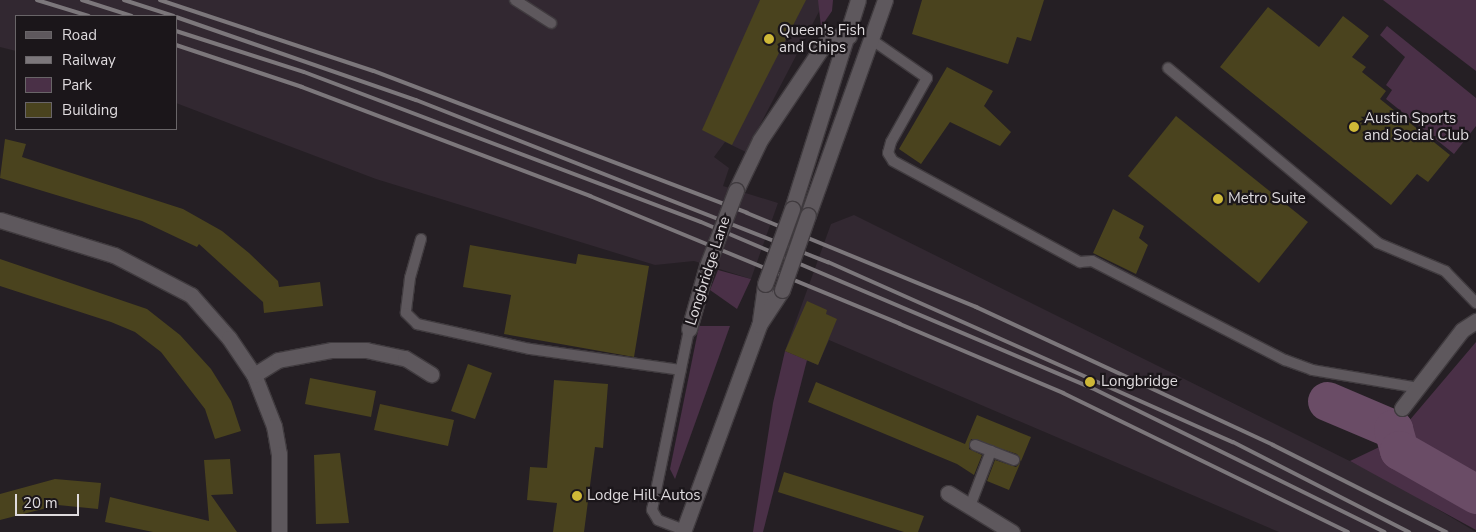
<!DOCTYPE html>
<style>
body{margin:0}
#map{position:relative;width:1476px;height:532px;overflow:hidden;background:#251f24;font-family:"Nunito Sans",sans-serif}
div>[style]{position:absolute}
.built>*{inset:0;background:#322831}
.green>*{inset:0;background:#4a3047}
.river>*{height:39px;margin:-19.5px;padding:0 19.5px;transform-origin:19.5px;border-radius:19.5px;background:#6a4c66}
.building>*{inset:0;background:#4a431e}
.roads{filter:drop-shadow(1px 0 #403b3f) drop-shadow(-1px 0 #403b3f) drop-shadow(0 1px #403b3f) drop-shadow(0 -1px #403b3f)}
.service>*{height:10px;margin:-5px;padding:0 5px;transform-origin:5px;border-radius:5px;background:#5e585d}
.pedestrian>*{height:15px;margin:-7.5px;padding:0 7.5px;transform-origin:7.5px;border-radius:7.5px;background:#5e585d}
.minor>*{height:15px;margin:-7.5px;padding:0 7.5px;transform-origin:7.5px;border-radius:7.5px;background:#5e585d}
.tertiary>*{height:15px;margin:-7.5px;padding:0 7.5px;transform-origin:7.5px;border-radius:7.5px;background:#5e585d}
.rail>*{height:4px;margin:-2px;padding:0 2px;transform-origin:2px;border-radius:2px;background:#7c777b}
.bridges{filter:drop-shadow(1px 0 #403b3f) drop-shadow(-1px 0 #403b3f) drop-shadow(0 1px #403b3f) drop-shadow(0 -1px #403b3f)}
.pedestrian-bridge>*{height:15px;margin:-7.5px;padding:0 7.5px;transform-origin:7.5px;border-radius:7.5px;background:#5e585d}
.tertiary-bridge>*{height:15px;margin:-7.5px;padding:0 7.5px;transform-origin:7.5px;border-radius:7.5px;background:#5e585d}
.dots>*{width:14px;height:14px;translate:-50% -50%;box-sizing:border-box;border:2px solid #1b161a;border-radius:50%}
span{translate:-50% -50%;white-space:nowrap;text-align:center;line-height:1.15;-webkit-text-stroke:4.5px #1b161a;paint-order:stroke}
.poi-label{font-size:15px;color:#dfdbde}
.left{translate:0 -50%;text-align:left}
.street-label{font-size:15px;color:#dfdbde}
.legend{position:absolute;left:15px;top:15px;width:162px;height:115px;box-sizing:border-box;background:#1b161a;border:1px solid #696568;margin:0;padding:6px 9px;list-style:none;font-size:15px;color:#dfdbde}
.legend li{display:flex;align-items:center;gap:10px;height:25px}
.legend b{width:25px;border:1px solid #696568}
.scale{position:absolute;left:15px;top:494px;width:64px;height:22px;box-sizing:border-box;border:2px solid #dfdbde;border-top:0;padding-left:6px;font-size:15px;line-height:18px;white-space:nowrap;color:#dfdbde;-webkit-text-stroke:4px #1b161a;paint-order:stroke}
</style>
<div id="map">
<div class="built">
<i style="clip-path:polygon(0 0,825px 0,746px 152px,725px 142px,714px 157px,729px 168px,723px 186px,778px 203px,751px 279px,694px 261px,655px 265px,376px 179px,176px 103px,176px 16px,16px 16px,16px 51px,0 47px)"></i>
<i style="clip-path:polygon(854px 215px,1390px 481px,1476px 532px,1279px 532px,829px 340px,818px 365px,785px 351px,831px 224px)"></i>
</div>
<div class="green">
<i style="clip-path:polygon(818px 0,833px 0,832px 11px,821px 27px)"></i>
<i style="clip-path:polygon(1383px 0,1476px 0,1476px 71px)"></i>
<i style="clip-path:polygon(1387px 26px,1476px 98px,1476px 126px,1454px 154px,1386px 99px,1392px 90px,1386px 85px,1405px 57px,1380px 35px)"></i>
<i style="clip-path:polygon(718px 270px,751px 279px,737px 309px,710px 290px)"></i>
<i style="clip-path:polygon(699px 326px,730px 326px,675px 479px,670px 469px)"></i>
<i style="clip-path:polygon(1476px 342px,1476px 530px,1350px 461px,1392px 441px)"></i>
<i style="clip-path:polygon(785px 351px,807px 360px,763px 532px,753px 532px,773px 403px)"></i>
</div>
<div class="river">
<i style="left:1327px;top:401px;width:72px;rotate:23deg"></i>
<i style="left:1393px;top:429px;width:22px;rotate:74deg"></i>
<i style="left:1399px;top:450px;width:89px;rotate:29.7deg"></i>
</div>
<div class="building">
<i style="clip-path:polygon(760px 0,806px 0,732px 145px,702px 130px)"></i>
<i style="clip-path:polygon(922px 0,1044px 0,1031px 41px,1017px 37px,1008px 64px,912px 34px)"></i>
<i style="clip-path:polygon(1268px 7px,1319px 47px,1343px 16px,1369px 36px,1352px 57px,1366px 67px,1362px 72px,1386px 91px,1380px 99px,1450px 155px,1428px 182px,1417px 174px,1391px 205px,1220px 67px)"></i>
<i style="clip-path:polygon(947px 67px,993px 91px,984px 106px,1011px 132px,1000px 146px,950px 122px,921px 164px,899px 149px)"></i>
<i style="clip-path:polygon(1176px 116px,1308px 222px,1259px 283px,1128px 176px)"></i>
<i style="clip-path:polygon(5px 139px,26px 144px,22px 157px,183px 209px,222px 231px,249px 253px,278px 281px,279px 287px,320px 282px,323px 306px,264px 313px,263px 302px,199px 244px,197px 247px,142px 221px,0 178px)"></i>
<i style="clip-path:polygon(1113px 209px,1144px 226px,1139px 238px,1148px 245px,1136px 274px,1093px 253px)"></i>
<i style="clip-path:polygon(470px 245px,576px 264px,578px 254px,649px 266px,634px 357px,504px 334px,511px 295px,463px 287px)"></i>
<i style="clip-path:polygon(0 259px,147px 309px,180px 335px,211px 369px,231px 401px,241px 431px,215px 439px,205px 409px,161px 352px,135px 332px,111px 322px,0 286px)"></i>
<i style="clip-path:polygon(807px 301px,827px 310px,826px 314px,837px 319px,818px 365px,785px 351px)"></i>
<i style="clip-path:polygon(468px 364px,492px 373px,475px 419px,451px 411px)"></i>
<i style="clip-path:polygon(310px 378px,376px 391px,371px 417px,305px 404px)"></i>
<i style="clip-path:polygon(554px 380px,608px 384px,603px 448px,595px 447px,584px 532px,553px 532px,557px 503px,527px 500px,530px 467px,547px 468px)"></i>
<i style="clip-path:polygon(816px 382px,965px 444px,977px 415px,1031px 437px,1009px 490px,987px 481px,995px 460px,1016px 467px,1021px 462px,1017px 454px,971px 439px,969px 449px,982px 455px,974px 475px,957px 464px,808px 402px)"></i>
<i style="clip-path:polygon(380px 404px,454px 420px,448px 446px,374px 430px)"></i>
<i style="clip-path:polygon(340px 453px,349px 523px,316px 524px,314px 455px)"></i>
<i style="clip-path:polygon(230px 459px,233px 494px,211px 495px,237px 532px,153px 532px,105px 522px,110px 497px,209px 521px,204px 460px)"></i>
<i style="clip-path:polygon(784px 472px,924px 516px,918px 532px,904px 532px,778px 492px)"></i>
<i style="clip-path:polygon(55px 479px,101px 483px,98px 509px,58px 505px,0 520px,0 494px)"></i>
</div>
<div class="roads">
<div class="service">
<i style="left:515px;top:0;width:43px;rotate:32.6deg"></i>
<i style="left:872px;top:40px;width:67px;rotate:34.6deg"></i>
<i style="left:927px;top:78px;width:73px;rotate:119.4deg"></i>
<i style="left:891px;top:142px;width:11px;rotate:105deg"></i>
<i style="left:888px;top:153px;width:9px;rotate:58deg"></i>
<i style="left:893px;top:161px;width:213px;rotate:28.4deg"></i>
<i style="left:1080px;top:262px;width:12px;rotate:-5deg"></i>
<i style="left:1092px;top:261px;width:217px;rotate:27.2deg"></i>
<i style="left:1285px;top:360px;width:29px;rotate:20deg"></i>
<i style="left:1312px;top:370px;width:109px;rotate:9.5deg"></i>
<i style="left:1168px;top:68px;width:273px;rotate:39.8deg"></i>
<i style="left:1378px;top:243px;width:73px;rotate:22.7deg"></i>
<i style="left:1445px;top:271px;width:45px;rotate:45.9deg"></i>
<i style="left:421px;top:239px;width:41px;rotate:105.8deg"></i>
<i style="left:410px;top:278px;width:35px;rotate:97deg"></i>
<i style="left:406px;top:313px;width:16px;rotate:45deg"></i>
<i style="left:417px;top:324px;width:116px;rotate:12.5deg"></i>
<i style="left:530px;top:349px;width:152px;rotate:7.9deg"></i>
<i style="left:975px;top:445px;width:42px;rotate:21deg"></i>
<i style="left:970px;top:506px;width:59px;rotate:-69.1deg"></i>
<i style="left:684px;top:530px;width:28px;rotate:-159deg"></i>
<i style="left:658px;top:520px;width:12px;rotate:-121deg"></i>
<i style="left:652px;top:510px;width:185px;rotate:-78.4deg"></i>
</div>
<div class="pedestrian">
<i style="left:736px;top:190px;width:55px;rotate:-64.4deg"></i>
<i style="left:760px;top:140px;width:124px;rotate:-56.2deg"></i>
<i style="left:829px;top:37px;width:20px;rotate:-3deg"></i>
<i style="left:689px;top:329px;width:66px;rotate:-74.1deg"></i>
</div>
<div class="minor">
<i style="left:0;top:220px;width:119px;rotate:17.1deg"></i>
<i style="left:114px;top:255px;width:87px;rotate:27.5deg"></i>
<i style="left:191px;top:295px;width:57px;rotate:48.5deg"></i>
<i style="left:229px;top:338px;width:45px;rotate:56deg"></i>
<i style="left:254px;top:375px;width:55px;rotate:68.6deg"></i>
<i style="left:274px;top:426px;width:28px;rotate:80deg"></i>
<i style="left:279px;top:454px;width:78px;rotate:90deg"></i>
<i style="left:254px;top:375px;width:28px;rotate:-32deg"></i>
<i style="left:278px;top:360px;width:55px;rotate:-10.5deg"></i>
<i style="left:332px;top:350px;width:34px"></i>
<i style="left:366px;top:350px;width:40px;rotate:12deg"></i>
<i style="left:405px;top:358px;width:31px;rotate:32deg"></i>
<i style="left:1402px;top:408px;width:98px;rotate:-52.4deg"></i>
<i style="left:1462px;top:330px;width:17px;rotate:-33deg"></i>
<i style="left:948px;top:493px;width:75px;rotate:31.4deg"></i>
</div>
<div class="tertiary">
<i style="left:792px;top:209px;width:219px;rotate:-72.5deg"></i>
<i style="left:808px;top:215px;width:228px;rotate:-70.3deg"></i>
<i style="left:760px;top:321px;width:37px;rotate:-82deg"></i>
<i style="left:683px;top:532px;width:221px;rotate:-69.8deg"></i>
<i style="left:759px;top:325px;width:42px;rotate:-56.7deg"></i>
</div>
</div>
<div class="rail">
<i style="left:37px;top:0;width:54px;rotate:17.1deg"></i>
<i style="left:82px;top:0;width:52px;rotate:17.7deg"></i>
<i style="left:124px;top:0;width:52px;rotate:17.7deg"></i>
<i style="left:160px;top:0;width:225px;rotate:18.4deg"></i>
<i style="left:374px;top:71px;width:399px;rotate:20.8deg"></i>
<i style="left:747px;top:213px;width:248px;rotate:22.3deg"></i>
<i style="left:976px;top:307px;width:327px;rotate:24.9deg"></i>
<i style="left:1273px;top:445px;width:194px;rotate:26.7deg"></i>
<i style="left:176px;top:17px;width:254px;rotate:19.1deg"></i>
<i style="left:416px;top:100px;width:443px;rotate:21.5deg"></i>
<i style="left:828px;top:262px;width:443px;rotate:24deg"></i>
<i style="left:1233px;top:442px;width:198px;rotate:27.1deg"></i>
<i style="left:176px;top:31px;width:134px;rotate:17.8deg"></i>
<i style="left:304px;top:72px;width:424px;rotate:20.7deg"></i>
<i style="left:701px;top:222px;width:425px;rotate:23deg"></i>
<i style="left:1092px;top:388px;width:326px;rotate:26.2deg"></i>
<i style="left:176px;top:45px;width:133px;rotate:18.4deg"></i>
<i style="left:302px;top:87px;width:308px;rotate:20.7deg"></i>
<i style="left:590px;top:196px;width:335px;rotate:22.4deg"></i>
<i style="left:900px;top:324px;width:177px;rotate:22.9deg"></i>
<i style="left:1063px;top:393px;width:317px;rotate:26deg"></i>
</div>
<div class="bridges">
<div class="pedestrian-bridge">
<i style="left:707px;top:266px;width:81px;rotate:-69.1deg"></i>
</div>
<div class="tertiary-bridge">
<i style="left:765px;top:284px;width:80px;rotate:-70.2deg"></i>
<i style="left:782px;top:290px;width:79px;rotate:-70.9deg"></i>
</div>
</div>
<div class="dots">
<i style="left:769px;top:39px;background:#ceb837"></i>
<i style="left:1354px;top:127px;background:#ceb837"></i>
<i style="left:1218px;top:199px;background:#ceb837"></i>
<i style="left:1090px;top:382px;background:#ceb837"></i>
<i style="left:577px;top:496px;background:#ceb837"></i>
</div>
<div class="poi-label">
<span class="left" style="left:779px;top:39px">Queen's Fish<br>and Chips</span>
<span class="left" style="left:1364px;top:127px">Austin Sports<br>and Social Club</span>
<span class="left" style="left:1228px;top:199px">Metro Suite</span>
<span class="left" style="left:1101px;top:382px">Longbridge</span>
<span class="left" style="left:587px;top:496px">Lodge Hill Autos</span>
</div>
<div class="street-label">
<span style="left:708px;top:271px;rotate:-72deg">Longbridge Lane</span>
</div>
<ul class="legend">
<li><b style="height:6px;background:#5e585d"></b>Road</li>
<li><b style="height:6px;background:#7c777b"></b>Railway</li>
<li><b style="height:14px;background:#4a3047"></b>Park</li>
<li><b style="height:14px;background:#4a431e"></b>Building</li>
</ul>
<div class="scale">20 m</div>
</div>
